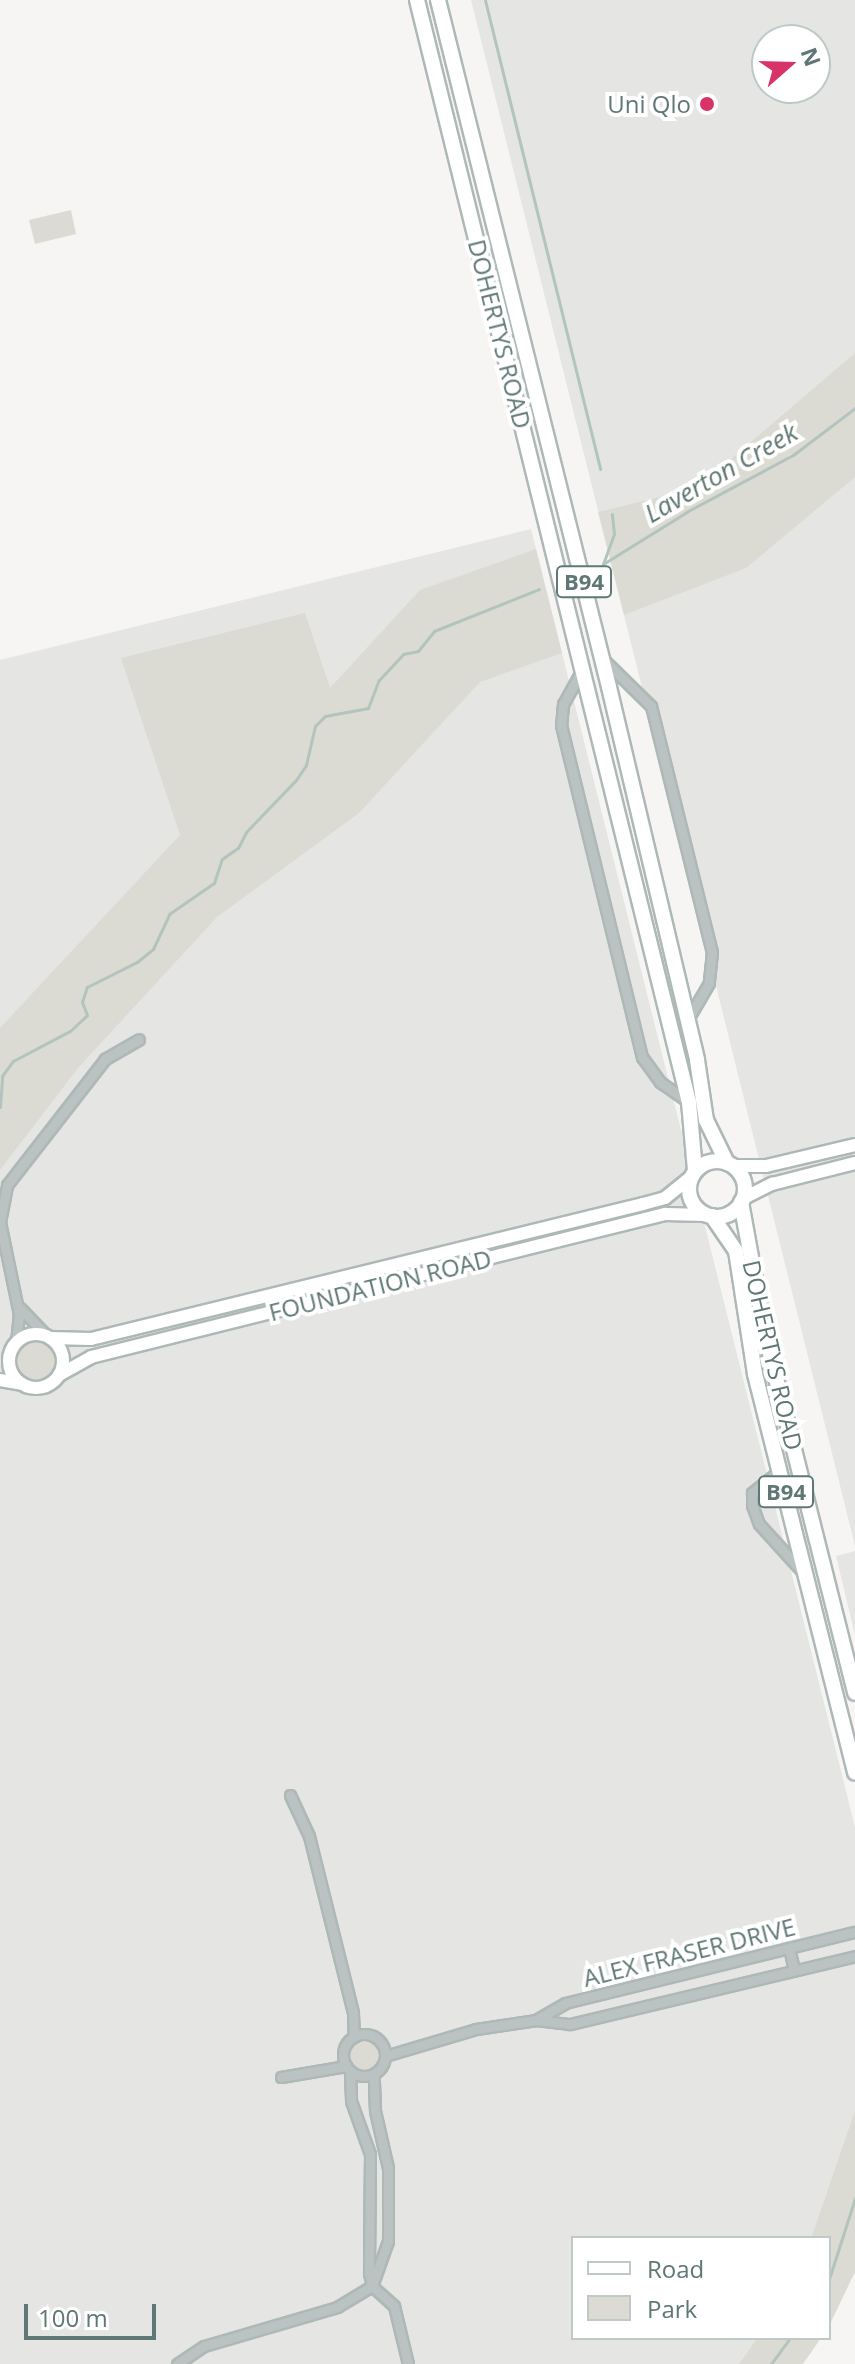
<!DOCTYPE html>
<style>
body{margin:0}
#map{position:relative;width:855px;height:2364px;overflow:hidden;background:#f7f5f4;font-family:"Open Sans",sans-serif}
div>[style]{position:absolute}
.built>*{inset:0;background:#e5e5e4}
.green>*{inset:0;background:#dbdbd3}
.round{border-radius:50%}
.stream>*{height:3px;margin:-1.5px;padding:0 1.5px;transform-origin:1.5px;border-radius:1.5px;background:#b3c4bf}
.roads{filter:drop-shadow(2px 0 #aeb8b7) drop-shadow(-2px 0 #aeb8b7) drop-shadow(0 2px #aeb8b7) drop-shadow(0 -2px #aeb8b7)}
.street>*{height:9px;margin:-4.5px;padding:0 4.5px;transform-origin:4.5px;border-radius:4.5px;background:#bbc3c2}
.street>.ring{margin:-4.5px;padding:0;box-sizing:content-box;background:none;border:9px solid #bbc3c2;border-radius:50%}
.secondary>*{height:12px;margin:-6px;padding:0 6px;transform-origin:6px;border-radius:6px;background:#fff}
.secondary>.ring{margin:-6px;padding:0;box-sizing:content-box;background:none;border:12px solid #fff;border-radius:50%}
.primary>*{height:14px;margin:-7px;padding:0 7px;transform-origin:7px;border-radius:7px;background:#fff}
.primary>.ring{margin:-7px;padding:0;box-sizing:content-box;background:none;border:14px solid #fff;border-radius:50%}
.dots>*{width:22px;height:22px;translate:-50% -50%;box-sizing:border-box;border:4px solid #fff;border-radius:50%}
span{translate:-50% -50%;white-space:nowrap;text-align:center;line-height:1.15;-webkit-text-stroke:8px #fff;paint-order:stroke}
.shield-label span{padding:2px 6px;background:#fff;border:2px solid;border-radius:6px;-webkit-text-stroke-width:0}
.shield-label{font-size:22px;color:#5f7875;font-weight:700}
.poi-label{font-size:24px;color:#5f7875}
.right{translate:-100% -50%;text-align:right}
.street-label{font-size:24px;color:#5f7875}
.water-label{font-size:26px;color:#5e7871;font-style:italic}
.legend{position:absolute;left:571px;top:2236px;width:260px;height:104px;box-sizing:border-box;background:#fff;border:2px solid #bfc9c8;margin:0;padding:10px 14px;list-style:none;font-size:24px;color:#5f7875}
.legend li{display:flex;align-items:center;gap:16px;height:40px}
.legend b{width:40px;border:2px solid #bfc9c8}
.north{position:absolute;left:751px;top:24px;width:80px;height:80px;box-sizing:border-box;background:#fff;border:2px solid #bfc9c8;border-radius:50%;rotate:70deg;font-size:22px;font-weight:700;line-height:32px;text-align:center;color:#5f7875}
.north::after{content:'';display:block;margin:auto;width:28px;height:36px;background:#d83369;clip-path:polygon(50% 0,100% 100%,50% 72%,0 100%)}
.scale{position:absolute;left:24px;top:2304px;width:132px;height:36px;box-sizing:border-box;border:4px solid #5f7875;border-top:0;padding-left:10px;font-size:24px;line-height:28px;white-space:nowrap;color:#5f7875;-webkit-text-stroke:6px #fff;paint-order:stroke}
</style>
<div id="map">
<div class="built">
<i style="clip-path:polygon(evenodd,471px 0,855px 0,855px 1546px,624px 615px,471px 0,767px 40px,815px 40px,815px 88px,767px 88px,767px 40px)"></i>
<i style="clip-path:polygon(531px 529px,855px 1827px,855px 2110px,811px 2238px,573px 2238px,573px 2338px,757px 2338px,739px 2364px,0 2364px,0 660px)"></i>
<i style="clip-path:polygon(855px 1551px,855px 1635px,836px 1556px)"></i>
</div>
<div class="green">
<i style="clip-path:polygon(71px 210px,76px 234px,35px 244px,29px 220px)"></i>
<i style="clip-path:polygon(855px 353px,855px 477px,746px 568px,624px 615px,598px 512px,697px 488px)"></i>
<i style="clip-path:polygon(536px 549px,562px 653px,480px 682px,359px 813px,217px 917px,78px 1068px,0 1170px,0 1028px,180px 835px,121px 658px,305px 613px,330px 688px,420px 590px)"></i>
<i class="round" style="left:17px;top:1342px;width:38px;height:38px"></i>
<i class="round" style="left:350px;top:2042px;width:28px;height:28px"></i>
<i style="clip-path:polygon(855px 2110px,855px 2272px,829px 2326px,829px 2238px,811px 2238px)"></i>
<i style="clip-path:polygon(757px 2338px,821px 2338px,803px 2364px,739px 2364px)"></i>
</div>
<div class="stream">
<i style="left:485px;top:0;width:483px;rotate:76.2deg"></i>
<i style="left:603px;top:564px;width:100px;rotate:-31.9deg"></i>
<i style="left:688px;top:511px;width:119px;rotate:-28.1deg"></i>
<i style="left:793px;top:455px;width:78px;rotate:-37.2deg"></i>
<i style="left:603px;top:564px;width:32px;rotate:-70deg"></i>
<i style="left:614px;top:534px;width:20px;rotate:-96deg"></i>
<i style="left:0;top:1107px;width:31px;rotate:-86deg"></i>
<i style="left:2px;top:1076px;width:19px;rotate:-54deg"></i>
<i style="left:13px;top:1061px;width:64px;rotate:-27.8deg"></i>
<i style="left:70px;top:1031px;width:23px;rotate:-43deg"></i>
<i style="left:87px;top:1015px;width:14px;rotate:-111deg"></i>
<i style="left:82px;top:1002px;width:16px;rotate:-72deg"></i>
<i style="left:87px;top:987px;width:56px;rotate:-26.6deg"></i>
<i style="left:137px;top:962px;width:21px;rotate:-39deg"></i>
<i style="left:153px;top:949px;width:38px;rotate:-65deg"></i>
<i style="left:169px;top:914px;width:55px;rotate:-34.6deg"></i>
<i style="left:214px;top:883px;width:25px;rotate:-72deg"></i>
<i style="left:222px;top:859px;width:19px;rotate:-35deg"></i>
<i style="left:238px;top:848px;width:18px;rotate:-63deg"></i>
<i style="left:246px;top:832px;width:72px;rotate:-46.1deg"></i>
<i style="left:296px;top:780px;width:18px;rotate:-56deg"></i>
<i style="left:306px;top:765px;width:40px;rotate:-77deg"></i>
<i style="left:315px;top:726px;width:14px;rotate:-45deg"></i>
<i style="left:325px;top:716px;width:44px;rotate:-10.5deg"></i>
<i style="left:368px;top:708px;width:30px;rotate:-69deg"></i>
<i style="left:379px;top:680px;width:35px;rotate:-47deg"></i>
<i style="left:403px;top:654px;width:15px;rotate:-11deg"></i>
<i style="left:418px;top:651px;width:26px;rotate:-51deg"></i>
<i style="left:434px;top:631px;width:113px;rotate:-21.8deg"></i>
<i style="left:829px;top:2279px;width:85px;rotate:-72.2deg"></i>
<i style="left:771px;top:2364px;width:32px;rotate:-54deg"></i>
</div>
<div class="roads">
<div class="street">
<i style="left:604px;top:660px;width:66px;rotate:44.4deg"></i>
<i style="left:651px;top:706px;width:253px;rotate:76.1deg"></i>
<i style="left:712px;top:952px;width:31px;rotate:96deg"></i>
<i style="left:709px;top:983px;width:42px;rotate:120.3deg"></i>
<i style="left:582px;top:670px;width:39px;rotate:119deg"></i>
<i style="left:563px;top:704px;width:21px;rotate:95deg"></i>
<i style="left:561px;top:725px;width:342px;rotate:76.3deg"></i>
<i style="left:642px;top:1057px;width:31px;rotate:54deg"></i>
<i style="left:660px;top:1082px;width:35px;rotate:35deg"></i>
<i style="left:20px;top:1308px;width:39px;rotate:46deg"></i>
<i style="left:16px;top:1342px;width:28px;rotate:-84deg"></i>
<i style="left:19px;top:1314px;width:94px;rotate:-101.7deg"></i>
<i style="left:0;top:1222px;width:38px;rotate:-79deg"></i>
<i style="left:7px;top:1185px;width:160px;rotate:-52.1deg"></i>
<i style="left:105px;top:1059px;width:39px;rotate:-30deg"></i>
<i style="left:779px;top:1471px;width:35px;rotate:141deg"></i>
<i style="left:752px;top:1493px;width:12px;rotate:90deg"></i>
<i style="left:752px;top:1505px;width:20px;rotate:70deg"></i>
<i style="left:759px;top:1524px;width:61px;rotate:47.7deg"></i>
<i style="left:290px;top:1795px;width:45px;rotate:65.1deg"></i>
<i style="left:309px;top:1836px;width:182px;rotate:76deg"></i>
<i style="left:353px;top:2013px;width:24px;rotate:88deg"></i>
<i style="left:789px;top:1948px;width:23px;rotate:77deg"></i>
<i style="left:536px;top:2020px;width:34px;rotate:-30deg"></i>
<i style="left:565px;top:2003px;width:299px;rotate:-13.8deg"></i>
<i class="ring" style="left:343px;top:2034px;width:33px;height:33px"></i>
<i style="left:385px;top:2056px;width:95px;rotate:-16.5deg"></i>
<i style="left:476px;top:2029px;width:61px;rotate:-8.5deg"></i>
<i style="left:536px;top:2020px;width:34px;rotate:7deg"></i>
<i style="left:570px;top:2024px;width:293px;rotate:-13.4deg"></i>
<i style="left:350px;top:2071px;width:30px;rotate:88deg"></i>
<i style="left:351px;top:2101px;width:56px;rotate:70.3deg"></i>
<i style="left:370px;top:2154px;width:119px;rotate:90.5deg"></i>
<i style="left:369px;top:2273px;width:13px;rotate:77deg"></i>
<i style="left:372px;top:2286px;width:30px;rotate:42deg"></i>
<i style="left:394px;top:2306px;width:60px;rotate:76.4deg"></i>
<i style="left:281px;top:2077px;width:66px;rotate:-9.6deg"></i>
<i style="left:177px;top:2364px;width:32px;rotate:-34deg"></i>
<i style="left:204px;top:2346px;width:139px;rotate:-16.3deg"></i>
<i style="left:337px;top:2307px;width:41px;rotate:-31deg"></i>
<i style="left:372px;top:2286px;width:48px;rotate:-70.4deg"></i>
<i style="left:388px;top:2241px;width:73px;rotate:-90deg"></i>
<i style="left:388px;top:2168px;width:58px;rotate:-102.8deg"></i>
<i style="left:375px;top:2111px;width:37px;rotate:-92deg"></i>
</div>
<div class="secondary">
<i style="left:732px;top:1166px;width:34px"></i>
<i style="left:766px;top:1166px;width:91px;rotate:-13.3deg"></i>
<i style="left:742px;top:1199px;width:34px;rotate:-27deg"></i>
<i style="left:772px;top:1184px;width:86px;rotate:-14.2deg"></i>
<i class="ring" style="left:9px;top:1334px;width:42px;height:42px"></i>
<i style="left:50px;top:1338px;width:41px;rotate:1.4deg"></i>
<i style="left:91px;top:1339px;width:568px;rotate:-13.74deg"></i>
<i style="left:643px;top:1204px;width:23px;rotate:-15deg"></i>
<i style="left:665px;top:1198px;width:35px;rotate:-39deg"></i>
<i style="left:59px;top:1375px;width:37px;rotate:-29deg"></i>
<i style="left:91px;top:1357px;width:592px;rotate:-13.99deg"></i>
<i style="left:665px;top:1214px;width:41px;rotate:1.4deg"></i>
<i style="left:0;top:1380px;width:22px;rotate:10deg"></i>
</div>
<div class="primary">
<i style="left:417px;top:0;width:1135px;rotate:76.14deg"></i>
<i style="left:689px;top:1102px;width:69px;rotate:85deg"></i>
<i style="left:438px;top:0;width:708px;rotate:76.02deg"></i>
<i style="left:609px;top:687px;width:383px;rotate:76.7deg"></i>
<i style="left:697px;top:1060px;width:61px;rotate:81.5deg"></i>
<i style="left:706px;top:1120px;width:48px;rotate:64deg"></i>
<i class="ring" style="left:689px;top:1161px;width:42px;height:42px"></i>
<i style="left:741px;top:1202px;width:134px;rotate:79.7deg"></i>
<i style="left:765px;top:1334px;width:370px;rotate:75.9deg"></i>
<i style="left:712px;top:1216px;width:42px;rotate:55.6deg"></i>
<i style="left:736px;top:1251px;width:124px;rotate:81.2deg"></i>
<i style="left:755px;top:1374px;width:411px;rotate:75.9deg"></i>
</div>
</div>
<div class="dots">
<i style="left:707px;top:104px;background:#d83369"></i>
</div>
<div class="shield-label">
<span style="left:584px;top:582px">B94</span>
<span style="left:786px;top:1492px">B94</span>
</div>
<div class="poi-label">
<span class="right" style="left:691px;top:104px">Uni Qlo</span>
</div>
<div class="street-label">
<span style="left:500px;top:334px;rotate:76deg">DOHERTYS ROAD</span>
<span style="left:380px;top:1285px;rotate:-14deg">FOUNDATION ROAD</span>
<span style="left:773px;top:1355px;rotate:77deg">DOHERTYS ROAD</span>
<span style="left:689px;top:1952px;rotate:-14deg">ALEX FRASER DRIVE</span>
</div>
<div class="water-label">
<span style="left:721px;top:473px;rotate:-30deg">Laverton Creek</span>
</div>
<ul class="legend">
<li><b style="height:10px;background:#fff"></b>Road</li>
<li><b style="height:22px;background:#dbdbd3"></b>Park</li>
</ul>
<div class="north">N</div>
<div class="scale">100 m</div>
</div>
